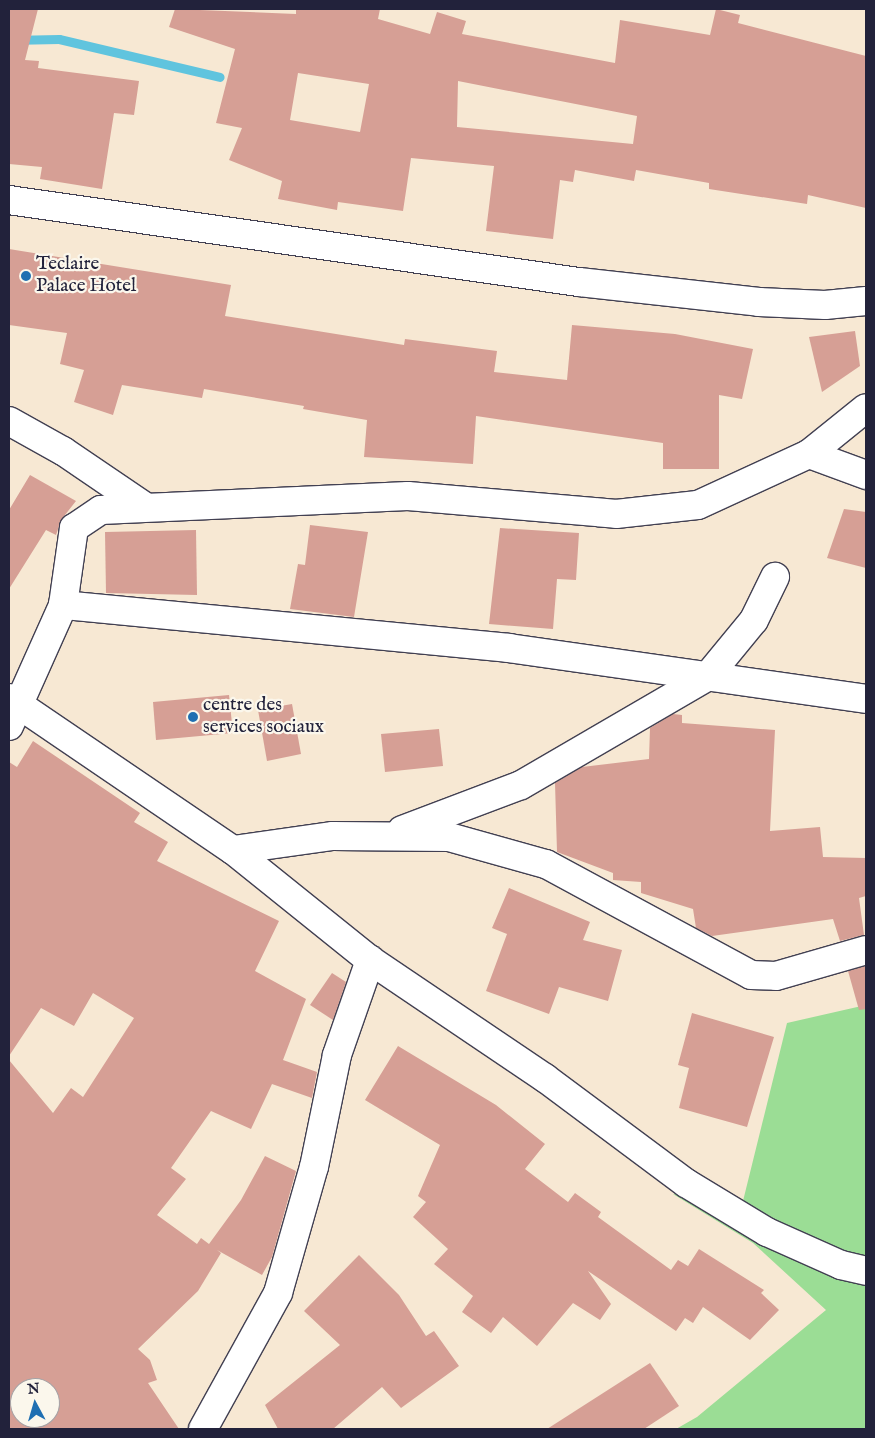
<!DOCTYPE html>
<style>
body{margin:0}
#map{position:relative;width:875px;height:1438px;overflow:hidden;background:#f7e8d3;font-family:"IM FELL English",serif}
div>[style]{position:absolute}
.green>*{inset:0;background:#9bdd95}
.stream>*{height:9px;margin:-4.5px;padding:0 4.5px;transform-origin:4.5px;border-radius:4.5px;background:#60c4de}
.building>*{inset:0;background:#d69f95}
.roads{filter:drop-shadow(1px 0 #424052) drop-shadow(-1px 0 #424052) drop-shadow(0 1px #424052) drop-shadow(0 -1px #424052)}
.minor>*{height:28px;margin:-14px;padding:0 14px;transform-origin:14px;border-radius:14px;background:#fff}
.dots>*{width:14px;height:14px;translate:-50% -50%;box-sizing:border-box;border:2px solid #fbf7ec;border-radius:50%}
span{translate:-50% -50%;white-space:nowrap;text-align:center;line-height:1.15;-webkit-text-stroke:4.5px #fbf7ec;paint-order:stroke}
.poi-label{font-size:19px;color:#22223b}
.left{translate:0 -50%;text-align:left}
.frame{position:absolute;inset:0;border:10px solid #22223b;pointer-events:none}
.north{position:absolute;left:10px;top:1378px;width:50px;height:50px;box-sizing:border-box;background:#fbf7ec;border:1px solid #a4a2a5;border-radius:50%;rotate:354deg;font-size:14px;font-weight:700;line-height:20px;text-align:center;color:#22223b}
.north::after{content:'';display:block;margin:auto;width:18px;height:22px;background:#1f6fb2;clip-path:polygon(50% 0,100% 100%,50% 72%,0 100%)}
</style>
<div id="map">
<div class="green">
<i style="clip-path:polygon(866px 1005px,866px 1429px,676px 1429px,697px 1417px,826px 1310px,753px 1243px,673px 1194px,743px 1201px,787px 1023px)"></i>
</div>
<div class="stream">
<i style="left:9px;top:40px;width:50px;rotate:-1.1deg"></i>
<i style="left:59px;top:39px;width:165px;rotate:13.3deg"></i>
</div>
<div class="building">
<i style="clip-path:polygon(9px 9px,38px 9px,25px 60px,39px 61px,38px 68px,139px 81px,134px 115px,114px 113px,102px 189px,40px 179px,42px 167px,9px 164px)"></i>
<i style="clip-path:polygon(evenodd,175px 9px,296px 14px,296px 9px,380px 9px,378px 19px,430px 34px,437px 12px,466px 21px,462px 34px,615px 63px,620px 20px,710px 35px,716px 9px,740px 15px,738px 23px,866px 56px,866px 208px,808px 195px,807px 204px,709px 189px,709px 183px,636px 170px,634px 181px,575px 170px,573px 182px,560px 180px,553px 239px,486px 231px,494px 166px,411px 158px,403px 211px,338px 202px,337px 210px,278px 199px,282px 181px,229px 160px,242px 128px,216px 123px,235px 49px,169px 27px,175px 9px,298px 73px,369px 84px,360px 132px,290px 120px,298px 73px,175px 9px,458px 81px,637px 116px,633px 144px,457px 127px,458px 81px)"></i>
<i style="clip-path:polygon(9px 249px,231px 285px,225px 316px,404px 345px,405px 339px,497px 351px,494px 372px,567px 380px,572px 325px,675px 334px,753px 349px,742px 399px,719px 395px,719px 469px,663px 469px,663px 443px,476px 416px,473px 464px,364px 457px,367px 420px,303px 409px,304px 406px,204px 389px,202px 398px,122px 385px,113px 415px,74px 402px,84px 370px,60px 364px,67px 333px,9px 325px)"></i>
<i style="clip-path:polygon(855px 331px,860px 366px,822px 392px,809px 337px)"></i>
<i style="clip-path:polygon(30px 475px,76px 501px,61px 520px,56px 535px,46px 530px,9px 589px,9px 510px)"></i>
<i style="clip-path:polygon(844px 509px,866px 512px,866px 568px,827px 558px)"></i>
<i style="clip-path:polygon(310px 525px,368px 532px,354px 617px,290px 609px,298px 564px,305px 565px)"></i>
<i style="clip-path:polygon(500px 528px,579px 533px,576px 580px,557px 579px,553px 629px,489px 624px)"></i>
<i style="clip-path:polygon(196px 530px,197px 595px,106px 593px,105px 532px)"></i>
<i style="clip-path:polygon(229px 695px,233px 733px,156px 740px,153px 702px)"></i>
<i style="clip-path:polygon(292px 704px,301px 754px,267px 761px,258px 710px)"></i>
<i style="clip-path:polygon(673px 714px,682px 715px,682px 723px,775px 730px,770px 831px,820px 827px,823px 857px,866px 858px,866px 896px,859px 898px,864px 935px,840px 941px,833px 919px,712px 936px,696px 928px,693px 909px,641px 893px,641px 882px,613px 880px,613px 873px,557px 852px,555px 783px,582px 767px,649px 759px,650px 728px)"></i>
<i style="clip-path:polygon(439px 729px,443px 766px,385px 772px,381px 734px)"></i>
<i style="clip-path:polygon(evenodd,33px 741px,140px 813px,134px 822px,168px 842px,157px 861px,279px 921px,255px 971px,306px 999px,283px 1060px,317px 1072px,312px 1098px,272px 1084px,251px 1129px,211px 1111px,171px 1168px,186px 1179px,157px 1215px,197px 1244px,201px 1238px,209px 1244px,241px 1200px,265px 1156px,296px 1171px,272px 1257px,262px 1275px,217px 1250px,221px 1253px,198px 1291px,138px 1349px,150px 1360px,157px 1380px,148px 1383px,179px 1429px,9px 1429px,9px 1060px,53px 1113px,71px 1088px,83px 1097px,134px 1018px,93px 993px,74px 1026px,41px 1008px,9px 1056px,9px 762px,17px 767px,33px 741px,20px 1388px,50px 1388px,50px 1418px,20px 1418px,20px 1388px)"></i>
<i style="clip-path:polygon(509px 888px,590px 922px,583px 940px,622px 950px,608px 1001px,559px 987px,549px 1014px,486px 991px,507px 934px,492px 928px)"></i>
<i style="clip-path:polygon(866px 966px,866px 1009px,859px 1010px,848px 971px)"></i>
<i style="clip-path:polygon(332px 973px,346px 982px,333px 1020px,310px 1005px)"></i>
<i style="clip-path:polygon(692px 1013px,774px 1037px,747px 1127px,679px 1108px,689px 1068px,678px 1065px)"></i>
<i style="clip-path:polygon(398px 1046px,496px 1105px,545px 1144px,525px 1169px,568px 1202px,575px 1193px,601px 1212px,598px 1217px,671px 1270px,678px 1260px,688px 1266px,699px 1249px,764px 1290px,761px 1293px,779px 1310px,750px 1340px,703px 1307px,693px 1323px,685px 1318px,676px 1331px,588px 1271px,611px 1304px,600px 1320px,573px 1303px,537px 1346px,503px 1317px,491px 1333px,462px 1312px,473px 1296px,434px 1264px,448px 1249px,413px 1217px,426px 1202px,418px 1196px,440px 1145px,365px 1100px)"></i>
<i style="clip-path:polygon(359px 1255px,399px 1295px,426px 1336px,434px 1331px,459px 1366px,401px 1408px,382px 1387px,333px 1429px,278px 1429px,265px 1405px,340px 1345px,304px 1311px)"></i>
<i style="clip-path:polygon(650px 1363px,679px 1406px,644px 1429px,547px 1429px)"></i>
</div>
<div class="roads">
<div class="minor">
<i style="left:9px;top:200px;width:576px;rotate:8.19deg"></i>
<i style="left:579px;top:282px;width:181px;rotate:6.3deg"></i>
<i style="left:759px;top:302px;width:66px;rotate:2.6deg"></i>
<i style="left:825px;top:305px;width:41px;rotate:-5.6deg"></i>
<i style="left:9px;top:421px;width:62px;rotate:29.1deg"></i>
<i style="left:63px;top:451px;width:98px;rotate:34.2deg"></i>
<i style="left:809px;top:454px;width:61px;rotate:20.2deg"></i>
<i style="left:63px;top:605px;width:448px;rotate:5.5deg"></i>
<i style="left:509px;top:648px;width:361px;rotate:8.1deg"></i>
<i style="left:9px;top:698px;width:271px;rotate:34.2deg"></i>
<i style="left:233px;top:850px;width:176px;rotate:38.8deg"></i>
<i style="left:370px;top:960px;width:211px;rotate:34deg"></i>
<i style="left:545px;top:1078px;width:176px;rotate:36.7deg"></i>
<i style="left:686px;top:1183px;width:95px;rotate:31.2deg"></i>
<i style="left:767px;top:1232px;width:81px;rotate:24deg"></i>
<i style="left:841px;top:1265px;width:26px;rotate:13deg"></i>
<i style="left:9px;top:726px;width:133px;rotate:-65.9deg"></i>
<i style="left:63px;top:605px;width:78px;rotate:-81.9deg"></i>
<i style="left:74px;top:528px;width:32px;rotate:-34deg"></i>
<i style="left:101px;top:510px;width:307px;rotate:-2.6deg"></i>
<i style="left:408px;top:496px;width:209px;rotate:4.9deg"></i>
<i style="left:616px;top:514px;width:82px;rotate:-6.3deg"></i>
<i style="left:698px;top:505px;width:122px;rotate:-24.7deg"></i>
<i style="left:809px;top:454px;width:73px;rotate:-38.9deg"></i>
<i style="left:402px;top:830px;width:127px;rotate:-20.7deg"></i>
<i style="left:521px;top:785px;width:216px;rotate:-30.2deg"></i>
<i style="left:708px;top:676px;width:72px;rotate:-50.6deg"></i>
<i style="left:754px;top:620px;width:48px;rotate:-64deg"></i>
<i style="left:233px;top:850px;width:101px;rotate:-8deg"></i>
<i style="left:333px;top:836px;width:116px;rotate:0.5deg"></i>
<i style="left:449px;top:837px;width:101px;rotate:15.6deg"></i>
<i style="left:546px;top:864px;width:233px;rotate:28.4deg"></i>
<i style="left:751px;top:975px;width:25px;rotate:2deg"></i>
<i style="left:776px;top:976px;width:94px;rotate:-16.1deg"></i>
<i style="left:203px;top:1429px;width:155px;rotate:-61.1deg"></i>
<i style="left:278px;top:1293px;width:131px;rotate:-74.1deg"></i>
<i style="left:314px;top:1167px;width:114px;rotate:-78.4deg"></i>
<i style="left:337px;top:1055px;width:101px;rotate:-70.8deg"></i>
</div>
</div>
<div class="dots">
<i style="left:26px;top:276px;background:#1f6fb2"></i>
<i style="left:193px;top:717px;background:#1f6fb2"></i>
</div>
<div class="poi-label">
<span class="left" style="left:36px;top:276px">Teclaire<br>Palace Hotel</span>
<span class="left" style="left:203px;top:717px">centre des<br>services sociaux</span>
</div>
<div class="frame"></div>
<div class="north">N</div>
</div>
